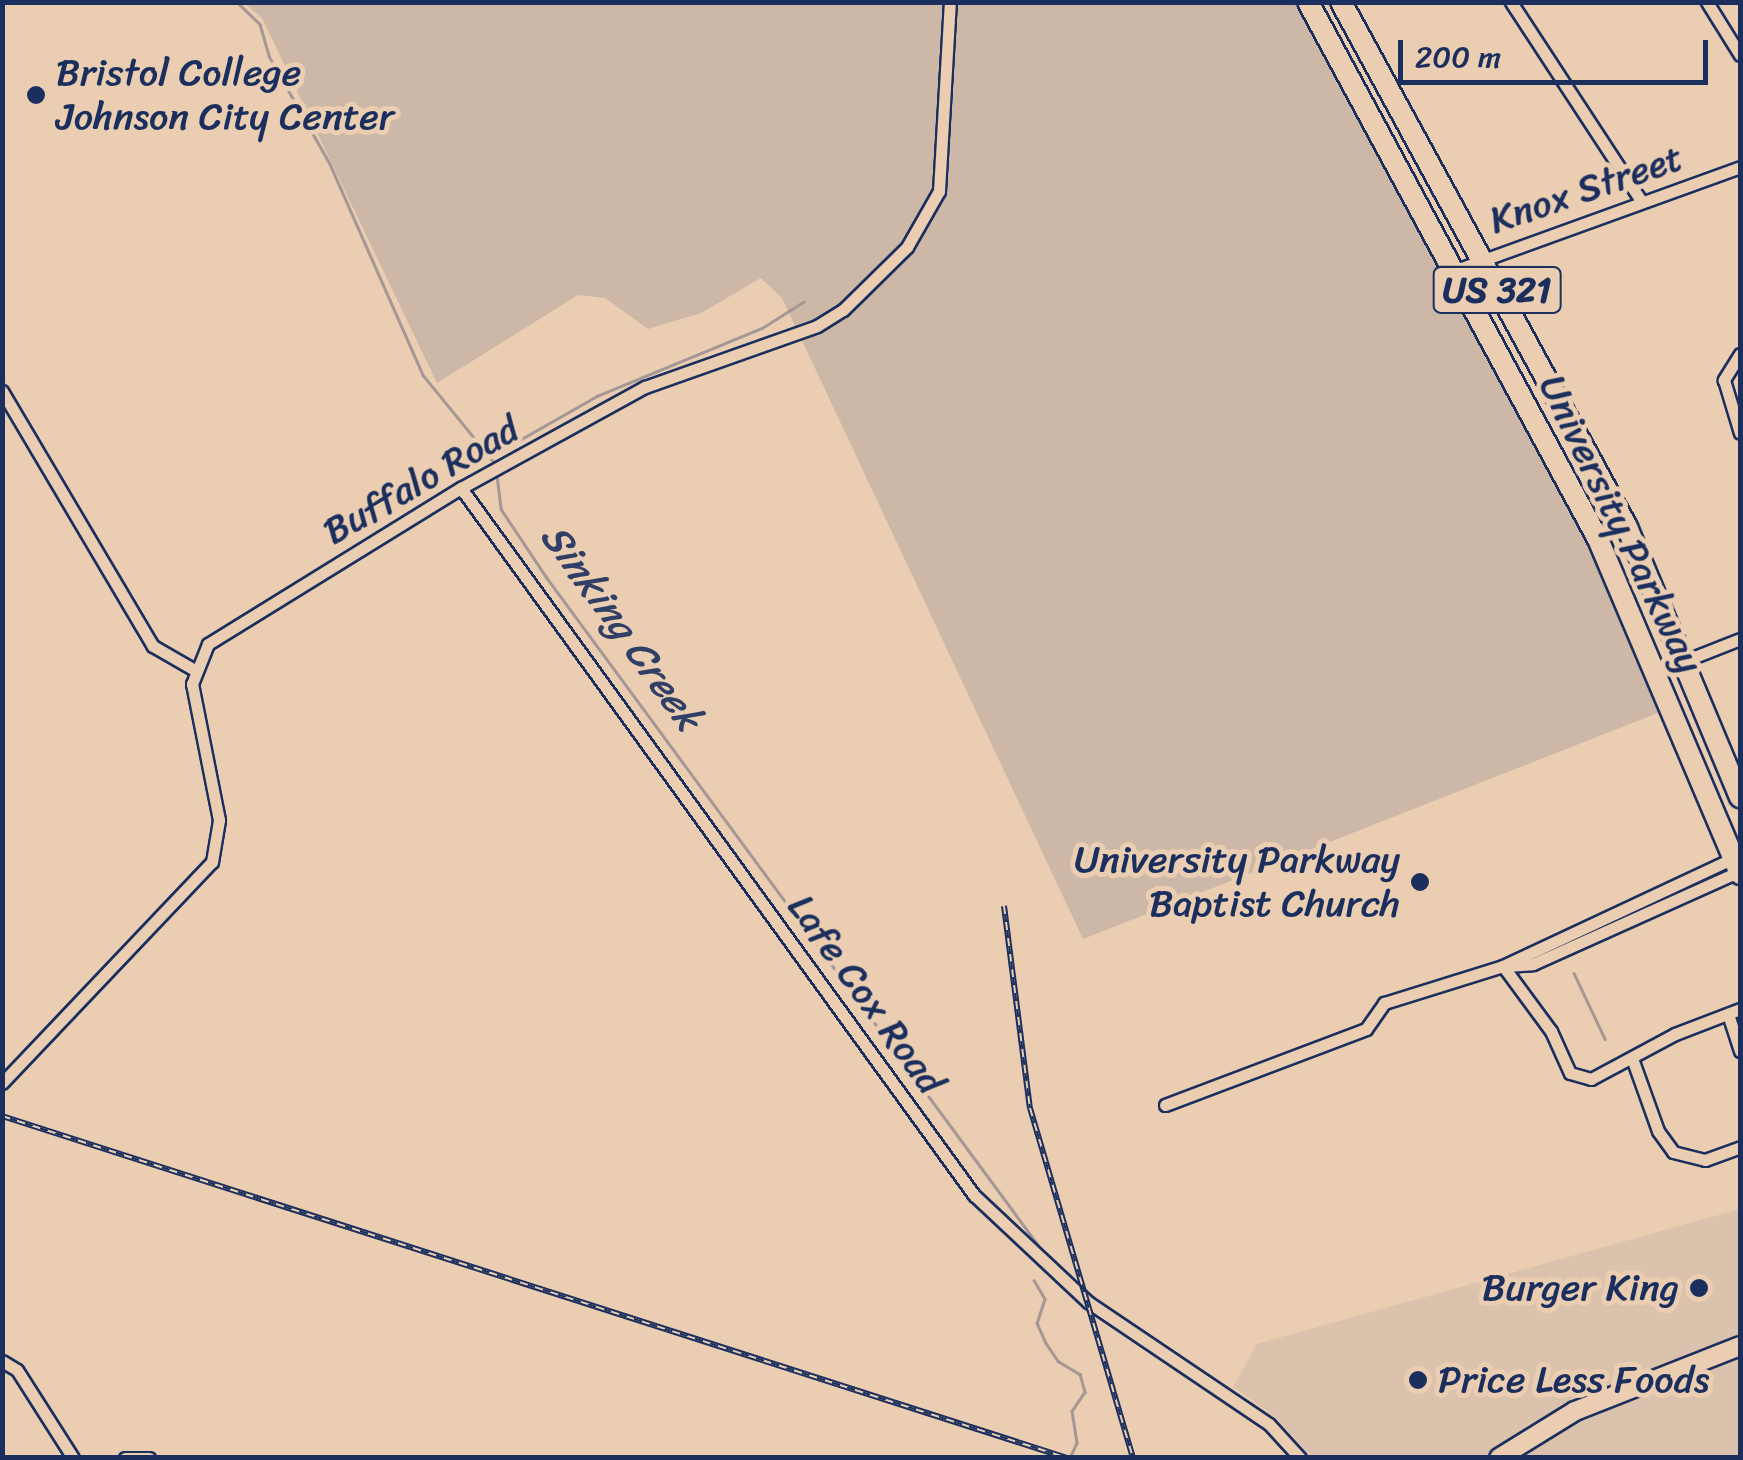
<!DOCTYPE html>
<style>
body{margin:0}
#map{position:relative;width:1743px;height:1460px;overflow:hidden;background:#ebceb2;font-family:Sriracha,sans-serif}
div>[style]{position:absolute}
.built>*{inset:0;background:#dbc2ac}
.green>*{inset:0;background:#cdb7a6}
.stream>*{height:2.5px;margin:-1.25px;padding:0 1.25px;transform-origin:1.25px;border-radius:1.25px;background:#a49795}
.roads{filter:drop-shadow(2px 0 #1b2f5e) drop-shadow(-2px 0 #1b2f5e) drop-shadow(0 2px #1b2f5e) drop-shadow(0 -2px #1b2f5e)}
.minor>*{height:11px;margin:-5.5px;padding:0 5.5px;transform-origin:5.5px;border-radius:5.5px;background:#ebceb2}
.secondary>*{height:18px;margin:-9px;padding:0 9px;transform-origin:9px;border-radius:9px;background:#ebceb2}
.trunk>*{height:20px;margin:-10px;padding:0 10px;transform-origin:10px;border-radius:10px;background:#ebceb2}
.rail>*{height:6px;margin-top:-3px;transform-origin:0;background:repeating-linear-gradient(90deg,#ebceb2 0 8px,#1b2f5e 0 16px);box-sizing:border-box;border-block:2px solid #1b2f5e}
.dots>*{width:28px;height:28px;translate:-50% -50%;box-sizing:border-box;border:5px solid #ebceb2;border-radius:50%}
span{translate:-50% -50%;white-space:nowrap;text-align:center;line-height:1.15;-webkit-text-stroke:10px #ebceb2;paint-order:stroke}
.shield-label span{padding:2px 8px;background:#ebceb2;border:2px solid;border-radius:8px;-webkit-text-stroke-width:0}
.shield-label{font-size:35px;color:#1b2f5e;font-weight:700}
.poi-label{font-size:38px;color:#1b2f5e}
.left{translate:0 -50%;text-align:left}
.right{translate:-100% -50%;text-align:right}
.street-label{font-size:38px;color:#1b2f5e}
.water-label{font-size:40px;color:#303f66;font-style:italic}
.frame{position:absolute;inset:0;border:5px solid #1b2f5e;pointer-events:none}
.scale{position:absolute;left:1398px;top:40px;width:310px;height:45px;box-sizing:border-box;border:5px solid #1b2f5e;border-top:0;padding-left:12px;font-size:30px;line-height:35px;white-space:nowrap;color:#1b2f5e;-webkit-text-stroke:8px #ebceb2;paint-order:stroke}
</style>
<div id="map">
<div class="built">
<i style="clip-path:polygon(1740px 1209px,1740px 1457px,1312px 1457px,1273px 1415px,1233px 1387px,1257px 1344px)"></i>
</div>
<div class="green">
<i style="clip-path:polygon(244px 3px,1298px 3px,1578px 517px,1663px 711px,1083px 939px,782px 298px,761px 278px,701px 313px,648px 329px,605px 298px,578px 295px,437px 383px,262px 18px)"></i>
</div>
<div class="stream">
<i style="left:237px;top:2px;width:32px;rotate:44deg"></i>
<i style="left:260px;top:24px;width:33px;rotate:74deg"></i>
<i style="left:269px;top:56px;width:124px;rotate:60.5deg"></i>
<i style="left:330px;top:164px;width:231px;rotate:66.2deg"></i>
<i style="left:423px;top:375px;width:112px;rotate:50.8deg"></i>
<i style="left:493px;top:455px;width:120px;rotate:-29.6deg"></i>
<i style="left:597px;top:396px;width:178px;rotate:-22.4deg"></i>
<i style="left:762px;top:328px;width:49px;rotate:-32.4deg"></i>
<i style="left:497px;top:475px;width:34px;rotate:83deg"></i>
<i style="left:501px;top:509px;width:83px;rotate:56.3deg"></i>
<i style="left:547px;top:578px;width:830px;rotate:53.63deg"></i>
<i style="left:1574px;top:973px;width:73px;rotate:64.8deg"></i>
<i style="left:1034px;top:1280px;width:22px;rotate:60deg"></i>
<i style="left:1045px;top:1299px;width:25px;rotate:108deg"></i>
<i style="left:1037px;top:1323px;width:22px;rotate:66deg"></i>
<i style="left:1046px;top:1343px;width:22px;rotate:56deg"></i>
<i style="left:1058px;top:1361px;width:26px;rotate:31deg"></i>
<i style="left:1080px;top:1374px;width:19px;rotate:74deg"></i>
<i style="left:1085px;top:1392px;width:23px;rotate:124deg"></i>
<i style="left:1072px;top:1411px;width:32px;rotate:81deg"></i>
<i style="left:1077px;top:1443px;width:17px;rotate:115deg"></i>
</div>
<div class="roads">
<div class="minor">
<i style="left:1511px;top:2px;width:238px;rotate:56.8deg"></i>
<i style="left:1707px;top:2px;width:62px;rotate:58.1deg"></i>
<i style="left:1453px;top:271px;width:305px;rotate:-19.9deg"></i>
<i style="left:1740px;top:354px;width:31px;rotate:122deg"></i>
<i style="left:1724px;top:380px;width:55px;rotate:73.2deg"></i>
<i style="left:2px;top:391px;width:296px;rotate:59.4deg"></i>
<i style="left:153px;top:646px;width:46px;rotate:29.9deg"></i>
<i style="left:461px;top:488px;width:874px;rotate:54.04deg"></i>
<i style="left:974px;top:1195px;width:156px;rotate:43.2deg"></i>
<i style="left:1088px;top:1302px;width:218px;rotate:34deg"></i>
<i style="left:1269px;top:1424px;width:46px;rotate:47.6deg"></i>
<i style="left:1656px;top:672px;width:90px;rotate:-21.4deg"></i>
<i style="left:1503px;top:966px;width:81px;rotate:53.6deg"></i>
<i style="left:1551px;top:1031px;width:46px;rotate:65.7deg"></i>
<i style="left:1570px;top:1073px;width:22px;rotate:16deg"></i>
<i style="left:1591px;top:1079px;width:95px;rotate:-28.2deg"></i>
<i style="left:1675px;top:1034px;width:70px;rotate:-21deg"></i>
<i style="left:1507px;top:966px;width:26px;rotate:-4deg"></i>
<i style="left:1533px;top:964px;width:227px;rotate:-24.2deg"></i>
<i style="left:1728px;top:1014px;width:39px;rotate:72deg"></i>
<i style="left:1633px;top:1061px;width:74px;rotate:70.3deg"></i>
<i style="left:1658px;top:1131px;width:26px;rotate:54deg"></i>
<i style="left:1673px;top:1152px;width:33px;rotate:14deg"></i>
<i style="left:1705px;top:1160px;width:37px;rotate:-20deg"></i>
<i style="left:2px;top:1083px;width:305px;rotate:-46.5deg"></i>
<i style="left:212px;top:862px;width:43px;rotate:-80.5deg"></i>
<i style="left:219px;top:820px;width:139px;rotate:-101.2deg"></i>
<i style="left:192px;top:684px;width:43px;rotate:-68.2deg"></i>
<i style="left:208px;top:644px;width:297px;rotate:-31.7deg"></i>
<i style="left:461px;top:488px;width:210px;rotate:-28.8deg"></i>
<i style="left:645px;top:387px;width:182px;rotate:-19.5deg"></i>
<i style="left:817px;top:326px;width:31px;rotate:-32deg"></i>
<i style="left:843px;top:310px;width:90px;rotate:-44.5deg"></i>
<i style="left:907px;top:247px;width:64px;rotate:-60.3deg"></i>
<i style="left:939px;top:191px;width:189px;rotate:-86.7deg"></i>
<i style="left:1165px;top:1105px;width:215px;rotate:-20.7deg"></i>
<i style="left:1366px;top:1029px;width:32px;rotate:-55deg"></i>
<i style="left:1384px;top:1003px;width:125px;rotate:-17.3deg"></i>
<i style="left:1503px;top:966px;width:255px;rotate:-25.1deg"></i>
<i style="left:2px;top:1361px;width:17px;rotate:31deg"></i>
<i style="left:17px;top:1370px;width:104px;rotate:57.5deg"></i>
<i style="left:125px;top:1458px;width:24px"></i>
</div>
<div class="secondary">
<i style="left:1499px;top:1458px;width:89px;rotate:-31.7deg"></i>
<i style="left:1575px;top:1411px;width:177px;rotate:-21.5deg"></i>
</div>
<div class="trunk">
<i style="left:1308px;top:2px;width:610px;rotate:61.63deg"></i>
<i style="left:1598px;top:539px;width:364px;rotate:67deg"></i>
<i style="left:1341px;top:2px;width:598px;rotate:61.42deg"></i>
<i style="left:1627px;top:527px;width:293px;rotate:67.3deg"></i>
</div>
</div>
<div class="rail">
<i style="left:1004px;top:906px;width:204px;rotate:82.7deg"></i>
<i style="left:1030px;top:1108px;width:365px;rotate:73.6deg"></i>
<i style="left:2px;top:1116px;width:1119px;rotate:17.8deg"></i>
</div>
<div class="dots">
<i style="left:36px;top:95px;background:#1b2f5e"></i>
<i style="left:1420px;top:882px;background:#1b2f5e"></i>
<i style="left:1699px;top:1288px;background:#1b2f5e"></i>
<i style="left:1418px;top:1380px;background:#1b2f5e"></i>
</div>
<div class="shield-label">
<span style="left:1497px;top:290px">US 321</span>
</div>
<div class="poi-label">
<span class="left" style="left:56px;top:95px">Bristol College<br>Johnson City Center</span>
<span class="right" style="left:1400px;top:882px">University Parkway<br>Baptist Church</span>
<span class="right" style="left:1679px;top:1288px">Burger King</span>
<span class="left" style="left:1438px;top:1380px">Price Less Foods</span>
</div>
<div class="street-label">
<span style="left:1586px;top:189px;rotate:-19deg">Knox Street</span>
<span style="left:421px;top:480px;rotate:-30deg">Buffalo Road</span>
<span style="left:1621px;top:524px;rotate:64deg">University Parkway</span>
<span style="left:866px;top:994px;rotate:54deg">Lafe Cox Road</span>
</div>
<div class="water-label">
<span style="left:622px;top:627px;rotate:54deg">Sinking Creek</span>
</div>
<div class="frame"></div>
<div class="scale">200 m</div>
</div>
